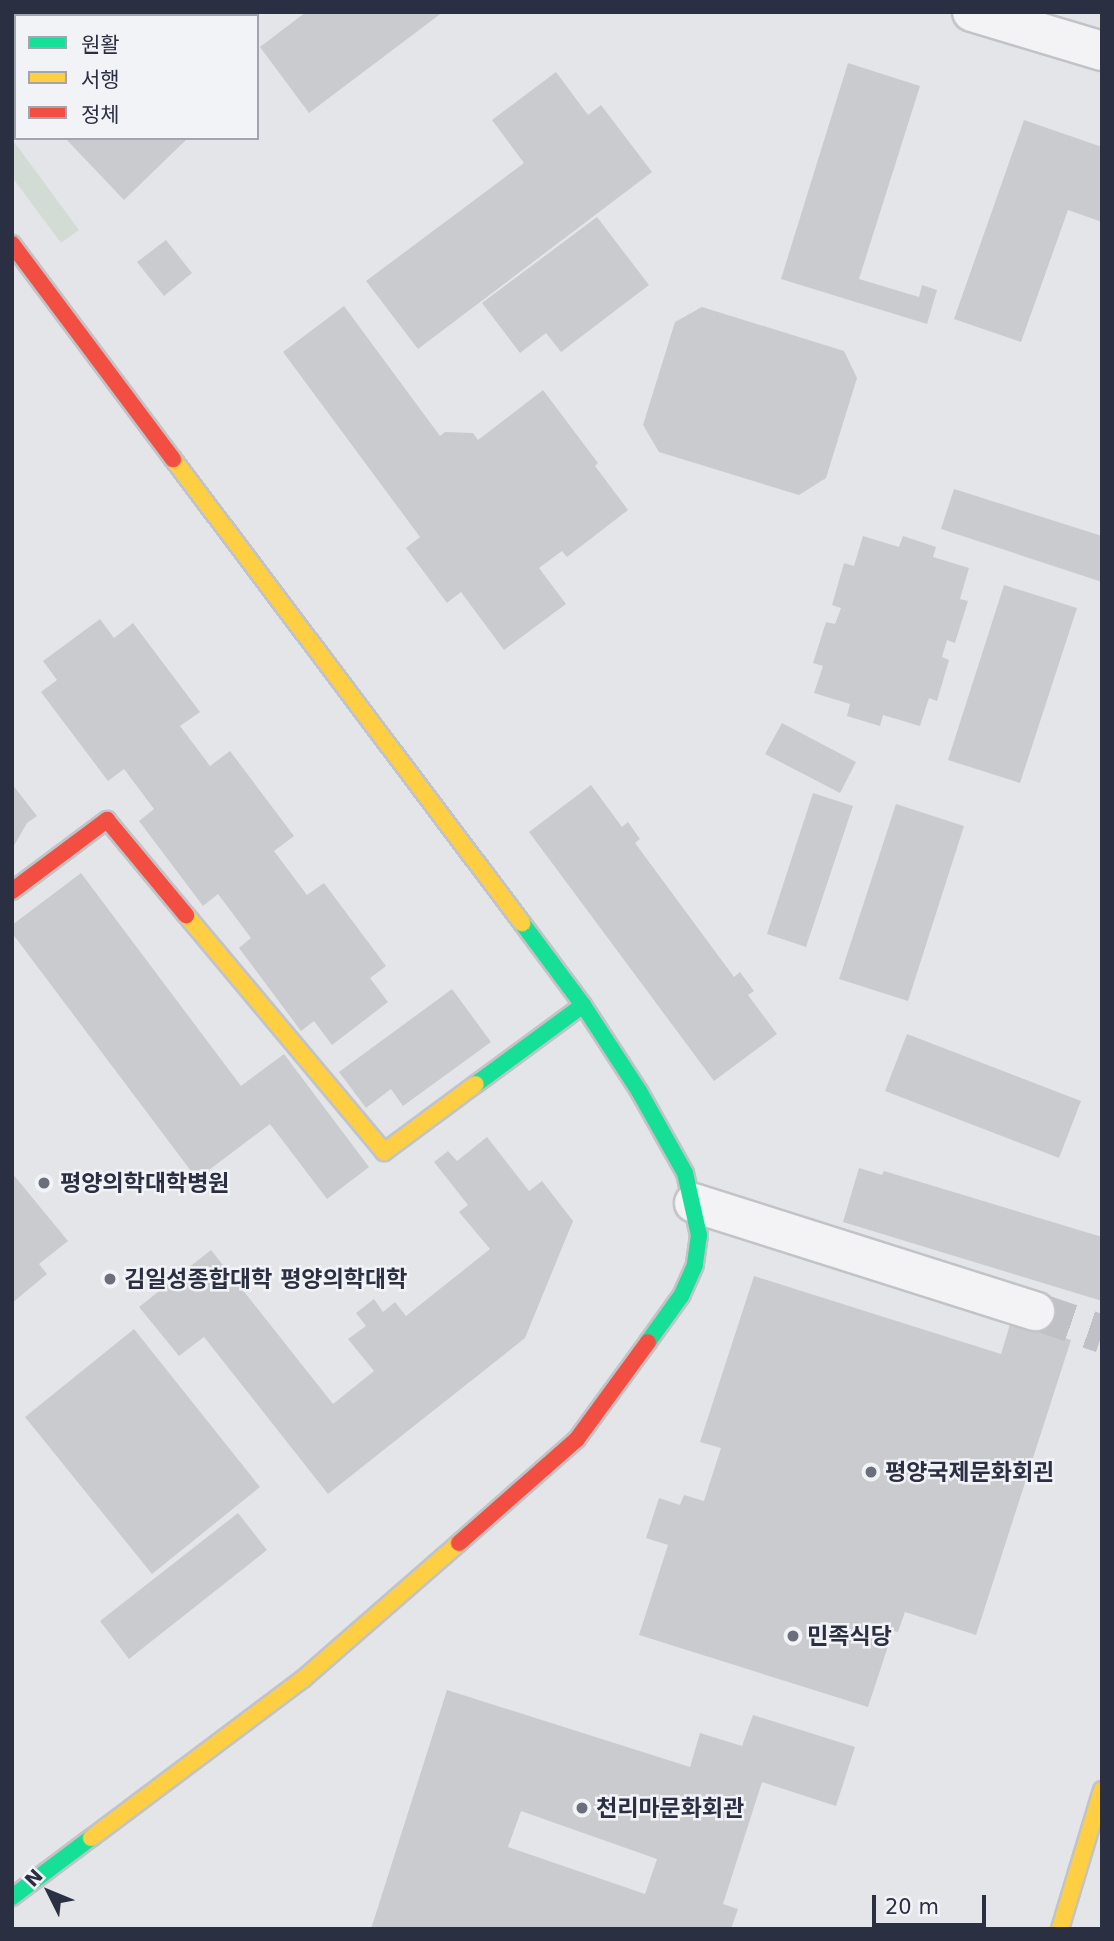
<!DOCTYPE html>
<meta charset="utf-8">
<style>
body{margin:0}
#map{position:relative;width:1114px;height:1941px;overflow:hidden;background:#e4e5e8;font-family:"DejaVu Sans","Noto Sans KR",sans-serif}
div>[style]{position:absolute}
.green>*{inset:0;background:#d3dcd4}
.building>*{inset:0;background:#cacbcf}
.street-tunnel>*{height:38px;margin-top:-19px;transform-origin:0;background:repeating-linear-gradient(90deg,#bfc1c7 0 38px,transparent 0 57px)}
.roads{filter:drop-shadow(2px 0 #c2c3c6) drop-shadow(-2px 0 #c2c3c6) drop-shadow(0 2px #c2c3c6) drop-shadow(0 -2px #c2c3c6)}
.street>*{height:38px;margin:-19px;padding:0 19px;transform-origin:19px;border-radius:19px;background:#f3f3f5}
.fast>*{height:16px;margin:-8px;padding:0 8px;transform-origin:8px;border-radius:8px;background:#16e098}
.slow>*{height:16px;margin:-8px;padding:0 8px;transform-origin:8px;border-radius:8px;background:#ffcf43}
.jam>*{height:16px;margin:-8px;padding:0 8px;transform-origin:8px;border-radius:8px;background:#f24e42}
.dots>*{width:19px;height:19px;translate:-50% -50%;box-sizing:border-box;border:4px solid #f2f3f7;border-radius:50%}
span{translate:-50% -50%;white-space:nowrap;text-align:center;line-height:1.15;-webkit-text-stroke:5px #f2f3f7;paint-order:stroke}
.poi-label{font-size:23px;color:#2a2f42;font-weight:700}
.left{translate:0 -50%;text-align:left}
.frame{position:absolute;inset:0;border:14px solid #2a2f42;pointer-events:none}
.legend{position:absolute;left:14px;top:14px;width:245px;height:126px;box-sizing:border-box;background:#f2f3f7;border:2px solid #a2a5af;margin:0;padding:9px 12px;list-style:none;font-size:21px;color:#2a2f42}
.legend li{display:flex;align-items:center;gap:14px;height:35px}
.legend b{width:35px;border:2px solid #a2a5af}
.north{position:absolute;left:14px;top:1857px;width:70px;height:70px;-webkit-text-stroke:5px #f2f3f7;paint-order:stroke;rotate:313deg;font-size:19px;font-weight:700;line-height:28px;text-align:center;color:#2a2f42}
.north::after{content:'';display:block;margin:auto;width:24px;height:32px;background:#2a2f42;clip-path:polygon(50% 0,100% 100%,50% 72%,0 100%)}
.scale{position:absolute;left:872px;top:1895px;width:114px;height:32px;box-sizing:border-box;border:4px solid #2a2f42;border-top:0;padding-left:9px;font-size:21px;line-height:24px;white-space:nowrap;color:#2a2f42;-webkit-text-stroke:5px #f2f3f7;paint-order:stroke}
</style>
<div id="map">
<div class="green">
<i style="clip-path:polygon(12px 139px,79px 230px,61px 243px,12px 177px)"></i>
</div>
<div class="building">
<i style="clip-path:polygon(52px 12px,136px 12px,132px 16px,48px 16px)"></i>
<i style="clip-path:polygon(306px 12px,443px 12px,309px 113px,260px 47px)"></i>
<i style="clip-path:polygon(848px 63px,920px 86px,859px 279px,919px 297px,922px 285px,937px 290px,927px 324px,781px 279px)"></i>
<i style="clip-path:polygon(556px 72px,588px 115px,601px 105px,652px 172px,418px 349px,366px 281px,524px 163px,492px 120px)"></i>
<i style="clip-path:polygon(1024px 120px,1102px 147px,1102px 222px,1068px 210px,1021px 342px,954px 319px)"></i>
<i style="clip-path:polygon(65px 138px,188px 138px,124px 200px)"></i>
<i style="clip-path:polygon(597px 217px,649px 285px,561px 352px,546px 333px,520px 353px,482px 303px)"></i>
<i style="clip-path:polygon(166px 240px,192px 273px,164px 296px,137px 262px)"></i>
<i style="clip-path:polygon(344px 306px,440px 436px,445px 432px,473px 433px,478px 440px,543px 390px,598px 463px,595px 466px,628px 510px,567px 557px,562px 551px,539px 568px,566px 604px,504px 650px,461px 592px,447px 603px,406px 548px,420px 537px,283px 352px)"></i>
<i style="clip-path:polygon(702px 307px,844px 351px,857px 378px,826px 478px,799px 495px,659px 452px,643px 425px,675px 322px)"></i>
<i style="clip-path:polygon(954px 489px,1102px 536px,1102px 582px,941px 529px)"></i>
<i style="clip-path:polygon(863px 536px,899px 547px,903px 536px,936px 547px,933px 557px,969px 568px,960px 599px,968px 601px,955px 643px,947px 640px,942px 657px,949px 660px,937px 701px,929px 698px,920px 726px,883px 715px,880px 726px,847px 716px,850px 704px,814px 693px,823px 666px,813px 663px,826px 622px,835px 624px,841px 608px,832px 605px,844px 563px,854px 566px)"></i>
<i style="clip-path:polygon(1004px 585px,1077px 608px,1020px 783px,948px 760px)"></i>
<i style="clip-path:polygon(100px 619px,114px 638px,133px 623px,200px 712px,180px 726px,210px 766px,230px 751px,294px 836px,274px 851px,307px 895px,324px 883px,386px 966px,370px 978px,388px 1002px,332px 1045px,314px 1021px,301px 1031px,239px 948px,251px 938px,218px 894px,203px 906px,139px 821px,154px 809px,124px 769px,108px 781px,41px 692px,57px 680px,43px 661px)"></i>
<i style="clip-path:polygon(782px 723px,856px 762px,840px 793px,765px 754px)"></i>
<i style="clip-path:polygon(12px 784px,37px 816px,27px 823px,12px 849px)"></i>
<i style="clip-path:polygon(591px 785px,622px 827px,628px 822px,640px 839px,635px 843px,734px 977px,740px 972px,754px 991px,748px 995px,777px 1034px,714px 1081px,529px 832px)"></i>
<i style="clip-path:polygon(813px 793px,853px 806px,806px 947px,767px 934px)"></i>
<i style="clip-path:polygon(896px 804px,964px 826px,908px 1001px,839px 979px)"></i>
<i style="clip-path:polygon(81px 873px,241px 1086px,284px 1054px,369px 1167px,327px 1199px,270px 1124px,197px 1179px,12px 933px,12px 925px)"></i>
<i style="clip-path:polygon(452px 989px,491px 1042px,403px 1106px,391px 1089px,366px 1108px,339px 1072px)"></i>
<i style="clip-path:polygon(907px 1034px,1081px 1101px,1059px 1158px,885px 1091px)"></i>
<i style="clip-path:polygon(487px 1137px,529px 1191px,542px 1181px,573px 1221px,525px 1338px,328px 1494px,204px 1337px,179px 1356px,139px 1307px,211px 1250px,333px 1404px,374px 1371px,348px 1339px,366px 1326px,356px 1313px,374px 1299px,383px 1312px,395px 1302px,406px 1316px,490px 1249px,459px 1212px,468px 1205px,434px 1162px,448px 1151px,457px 1161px)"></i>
<i style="clip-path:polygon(859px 1168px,882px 1175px,884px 1171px,1102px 1237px,1102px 1301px,843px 1222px)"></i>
<i style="clip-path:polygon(12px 1173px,68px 1241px,39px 1264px,47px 1274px,12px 1303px)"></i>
<i style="clip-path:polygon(754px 1276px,1001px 1354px,1011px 1321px,1071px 1340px,976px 1635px,905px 1612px,898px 1632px,893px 1631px,868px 1707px,639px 1635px,668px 1545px,646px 1538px,659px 1498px,680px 1505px,684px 1495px,704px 1501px,721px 1448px,700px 1442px)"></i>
<i style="clip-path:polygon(134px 1329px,260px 1487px,152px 1574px,25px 1417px)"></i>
<i style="clip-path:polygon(238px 1513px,267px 1550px,129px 1659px,100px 1621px)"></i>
<i style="clip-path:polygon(evenodd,447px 1690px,690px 1767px,700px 1733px,742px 1746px,753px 1715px,855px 1747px,836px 1806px,762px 1782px,723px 1904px,738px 1909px,731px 1929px,371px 1929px,447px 1690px,521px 1811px,657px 1859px,645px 1894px,508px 1847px,521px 1811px)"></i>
</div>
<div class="street-tunnel">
<i style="left:1035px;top:1311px;width:71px;rotate:18.9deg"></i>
</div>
<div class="roads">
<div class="street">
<i style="left:972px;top:12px;width:136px;rotate:16.7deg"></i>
<i style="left:694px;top:1203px;width:358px;rotate:17.6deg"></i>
</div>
<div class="fast">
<i style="left:522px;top:923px;width:102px;rotate:53.4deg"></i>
<i style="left:583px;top:1005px;width:103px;rotate:56.9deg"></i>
<i style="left:639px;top:1091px;width:94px;rotate:60.7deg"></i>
<i style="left:685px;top:1173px;width:64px;rotate:77.3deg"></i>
<i style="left:699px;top:1235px;width:30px;rotate:98deg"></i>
<i style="left:695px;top:1265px;width:34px;rotate:114deg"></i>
<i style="left:681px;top:1296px;width:57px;rotate:125.7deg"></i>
<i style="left:476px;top:1084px;width:133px;rotate:-36.4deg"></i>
<i style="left:12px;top:1897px;width:99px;rotate:-36.8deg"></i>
</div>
<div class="slow">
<i style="left:173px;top:459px;width:581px;rotate:53.05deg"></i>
<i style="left:186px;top:915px;width:309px;rotate:50.1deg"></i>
<i style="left:384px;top:1152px;width:114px;rotate:-36.5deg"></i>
<i style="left:91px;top:1838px;width:265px;rotate:-36.9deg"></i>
<i style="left:303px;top:1679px;width:207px;rotate:-41.1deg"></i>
<i style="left:1060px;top:1929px;width:145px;rotate:-73.2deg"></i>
</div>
<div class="jam">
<i style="left:12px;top:244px;width:269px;rotate:53.2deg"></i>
<i style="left:12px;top:891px;width:119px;rotate:-36.8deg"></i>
<i style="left:107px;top:820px;width:124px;rotate:50.3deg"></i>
<i style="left:459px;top:1543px;width:157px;rotate:-41.4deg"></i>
<i style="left:577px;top:1439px;width:120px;rotate:-53.8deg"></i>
</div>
</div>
<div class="dots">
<i style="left:44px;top:1183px;background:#6b6f7c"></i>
<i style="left:110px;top:1279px;background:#6b6f7c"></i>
<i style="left:871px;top:1472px;background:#6b6f7c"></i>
<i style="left:793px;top:1636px;background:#6b6f7c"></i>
<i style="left:582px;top:1808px;background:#6b6f7c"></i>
</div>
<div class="poi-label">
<span class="left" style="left:60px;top:1183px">평양의학대학병원</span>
<span class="left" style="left:124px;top:1279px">김일성종합대학 평양의학대학</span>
<span class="left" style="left:885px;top:1472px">평양국제문화회괸</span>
<span class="left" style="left:807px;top:1636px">민족식당</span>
<span class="left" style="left:596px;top:1808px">천리마문화회관</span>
</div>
<div class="frame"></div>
<ul class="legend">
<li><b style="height:9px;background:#16e098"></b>원활</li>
<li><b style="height:9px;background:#ffcf43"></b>서행</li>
<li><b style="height:9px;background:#f24e42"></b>정체</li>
</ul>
<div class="north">N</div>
<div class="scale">20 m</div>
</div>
